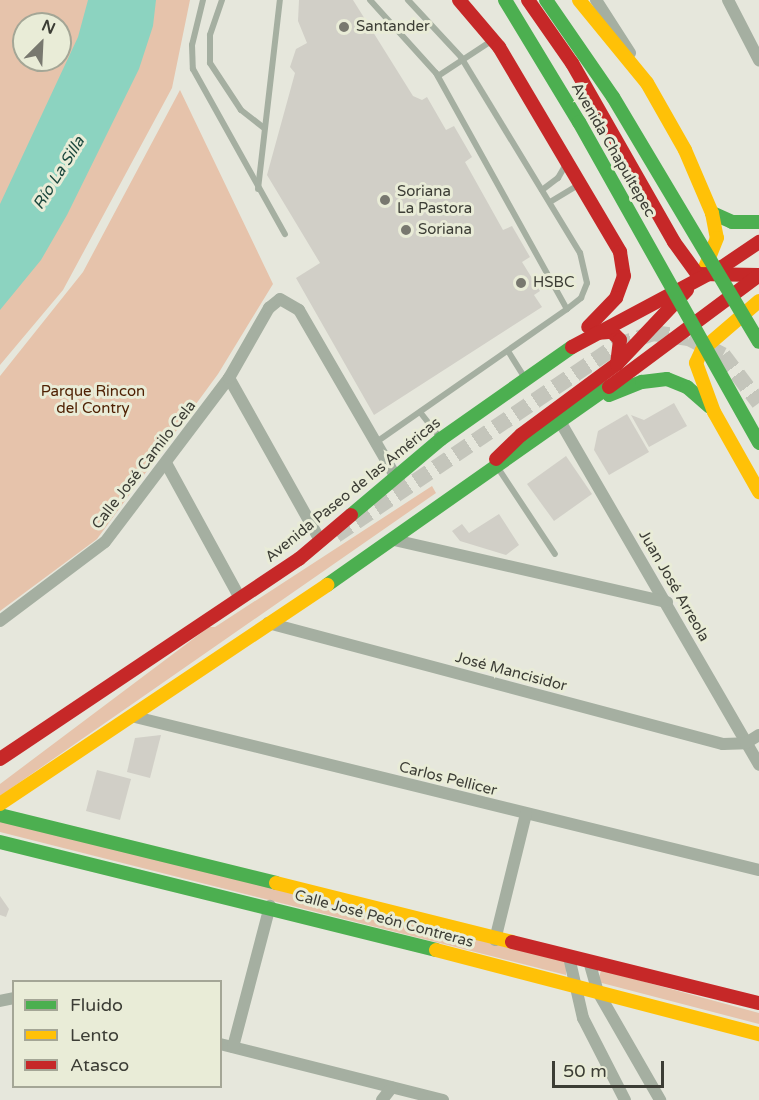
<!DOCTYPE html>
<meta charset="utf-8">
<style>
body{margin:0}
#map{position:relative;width:759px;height:1100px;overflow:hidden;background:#e6e7dc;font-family:"Varela Round",sans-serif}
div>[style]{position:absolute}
.green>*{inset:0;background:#e6c3ab}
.water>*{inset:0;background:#8cd3c0}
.building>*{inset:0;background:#d1cfc7}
.secondary-tunnel>*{height:16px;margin-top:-8px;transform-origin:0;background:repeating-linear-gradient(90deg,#c4c5bb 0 16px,transparent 0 24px)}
.lane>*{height:6px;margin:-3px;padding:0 3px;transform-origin:3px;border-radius:3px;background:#a5afa1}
.street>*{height:12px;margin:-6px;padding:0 6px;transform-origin:6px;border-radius:6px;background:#a5afa1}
.fast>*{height:14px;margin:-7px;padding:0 7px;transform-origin:7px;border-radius:7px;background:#4caf50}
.slow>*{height:14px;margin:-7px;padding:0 7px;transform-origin:7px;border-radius:7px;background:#ffc107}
.jam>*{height:14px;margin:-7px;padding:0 7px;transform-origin:7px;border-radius:7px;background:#c62828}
.fast-bridge>*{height:14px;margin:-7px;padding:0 7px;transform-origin:7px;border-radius:7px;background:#4caf50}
.dots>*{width:16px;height:16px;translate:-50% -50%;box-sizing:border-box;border:3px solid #e9ecd7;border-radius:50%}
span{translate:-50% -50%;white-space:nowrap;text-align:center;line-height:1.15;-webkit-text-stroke:6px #e9ecd7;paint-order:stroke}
.poi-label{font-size:15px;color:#3c3d35}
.left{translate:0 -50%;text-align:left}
.street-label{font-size:15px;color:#3c3d35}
.park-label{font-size:15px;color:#4f2103}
.water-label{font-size:16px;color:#1b483e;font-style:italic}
.legend{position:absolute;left:12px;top:980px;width:210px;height:108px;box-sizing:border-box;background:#e9ecd7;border:2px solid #a4a696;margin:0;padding:8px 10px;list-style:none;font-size:18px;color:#3c3d35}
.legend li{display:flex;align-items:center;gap:12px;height:30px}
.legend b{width:30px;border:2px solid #a4a696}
.north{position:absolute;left:12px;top:12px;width:60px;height:60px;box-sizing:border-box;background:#e9ecd7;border:2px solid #a4a696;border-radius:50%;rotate:24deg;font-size:16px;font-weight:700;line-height:24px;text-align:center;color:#3c3d35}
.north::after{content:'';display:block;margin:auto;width:21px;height:27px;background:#78786f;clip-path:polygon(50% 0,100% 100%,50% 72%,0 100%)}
.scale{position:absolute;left:552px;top:1061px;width:112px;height:27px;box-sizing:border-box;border:3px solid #3c3d35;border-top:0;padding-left:8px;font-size:18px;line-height:21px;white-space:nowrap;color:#3c3d35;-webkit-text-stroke:4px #e9ecd7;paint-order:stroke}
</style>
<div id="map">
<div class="green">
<i style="clip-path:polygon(evenodd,0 0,190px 0,172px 88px,63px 290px,0 365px,0 0,24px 24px,60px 24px,60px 60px,24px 60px,24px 24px)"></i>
<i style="clip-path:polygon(180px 90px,273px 284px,218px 374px,97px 539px,0 611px,0 376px,83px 272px)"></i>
<i style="clip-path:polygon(432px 486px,436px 493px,0 796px,0 784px,209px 627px,215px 627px)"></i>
<i style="clip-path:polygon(0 820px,566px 960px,566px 975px,0 832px)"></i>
<i style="clip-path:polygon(601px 970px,759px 1013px,759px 1024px,598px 982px)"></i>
</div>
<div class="water">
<i style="clip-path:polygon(88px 0,156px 0,153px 26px,139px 69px,67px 215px,41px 260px,0 310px,0 204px,78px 37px)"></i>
</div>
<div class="building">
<i style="clip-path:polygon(299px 0,353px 0,413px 96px,422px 100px,427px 97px,446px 130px,454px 126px,472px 157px,465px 162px,503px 230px,512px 226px,530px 257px,522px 262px,540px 291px,534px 295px,542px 307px,374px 415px,296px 278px,320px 263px,267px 175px,295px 73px,290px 67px,296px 49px,307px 43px,298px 21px)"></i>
<i style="clip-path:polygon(674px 403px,687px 426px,649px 447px,631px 415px,644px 420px)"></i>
<i style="clip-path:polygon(627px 414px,649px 452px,609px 475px,594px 450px,598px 431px)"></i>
<i style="clip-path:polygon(566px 456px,592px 494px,554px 521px,527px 484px)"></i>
<i style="clip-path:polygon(499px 514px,519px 545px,506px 555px,460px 541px,452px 531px,462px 524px,469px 533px)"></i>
<i style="clip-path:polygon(161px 735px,150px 778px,127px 772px,135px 738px)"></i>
<i style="clip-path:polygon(97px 770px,131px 779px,120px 820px,86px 811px)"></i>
<i style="clip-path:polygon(0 896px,9px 909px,6px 917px,0 915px)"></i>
</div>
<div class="secondary-tunnel">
<i style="left:336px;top:535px;width:338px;rotate:-34deg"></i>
<i style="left:616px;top:346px;width:39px;rotate:-19deg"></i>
<i style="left:653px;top:333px;width:36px;rotate:8deg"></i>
<i style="left:689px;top:338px;width:38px;rotate:27deg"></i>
<i style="left:723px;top:355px;width:60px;rotate:53.1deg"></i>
</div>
<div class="lane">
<i style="left:203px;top:0;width:46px;rotate:103.7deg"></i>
<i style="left:192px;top:45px;width:24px;rotate:88deg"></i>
<i style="left:193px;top:69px;width:189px;rotate:60.9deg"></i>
<i style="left:222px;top:0;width:37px;rotate:109deg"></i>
<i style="left:210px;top:35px;width:28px;rotate:90deg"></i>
<i style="left:210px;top:63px;width:56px;rotate:56.6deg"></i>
<i style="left:241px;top:110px;width:29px;rotate:38deg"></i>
<i style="left:370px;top:0;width:98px;rotate:47.9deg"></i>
<i style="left:436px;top:73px;width:270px;rotate:61deg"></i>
<i style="left:438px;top:76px;width:66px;rotate:-33.2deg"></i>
<i style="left:258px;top:189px;width:190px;rotate:-83.4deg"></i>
<i style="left:542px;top:190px;width:20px;rotate:-37deg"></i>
<i style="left:558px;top:178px;width:16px;rotate:-60deg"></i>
<i style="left:550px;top:202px;width:33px;rotate:-31deg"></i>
<i style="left:508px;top:351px;width:32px;rotate:58deg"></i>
<i style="left:420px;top:412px;width:33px;rotate:52deg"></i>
<i style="left:375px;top:443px;width:234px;rotate:-34.9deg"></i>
<i style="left:567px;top:309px;width:18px;rotate:-38deg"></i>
<i style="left:581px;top:298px;width:16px;rotate:-68deg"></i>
<i style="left:587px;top:283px;width:31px;rotate:-103deg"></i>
<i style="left:580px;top:253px;width:229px;rotate:-121.3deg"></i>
<i style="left:461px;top:57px;width:78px;rotate:-132.9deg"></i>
<i style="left:498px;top:468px;width:103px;rotate:56.5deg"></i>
</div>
<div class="street">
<i style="left:596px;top:0;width:63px;rotate:57.3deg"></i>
<i style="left:728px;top:0;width:68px;rotate:62.7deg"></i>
<i style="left:229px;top:378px;width:186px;rotate:60.7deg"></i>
<i style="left:561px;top:423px;width:395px;rotate:59.9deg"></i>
<i style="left:166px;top:463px;width:154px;rotate:61.3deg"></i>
<i style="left:394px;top:540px;width:280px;rotate:12.8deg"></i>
<i style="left:0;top:621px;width:131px;rotate:-37deg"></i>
<i style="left:105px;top:542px;width:206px;rotate:-52.9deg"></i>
<i style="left:229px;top:378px;width:81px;rotate:-60.3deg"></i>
<i style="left:269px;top:308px;width:14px;rotate:-39deg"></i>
<i style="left:280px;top:299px;width:22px;rotate:30deg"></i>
<i style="left:299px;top:310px;width:193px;rotate:59.9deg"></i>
<i style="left:268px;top:623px;width:471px;rotate:14.9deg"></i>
<i style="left:723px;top:744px;width:23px;rotate:-2deg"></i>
<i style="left:746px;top:743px;width:15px;rotate:-32deg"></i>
<i style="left:131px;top:716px;width:647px;rotate:13.78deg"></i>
<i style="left:495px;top:940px;width:130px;rotate:-76.2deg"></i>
<i style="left:569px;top:957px;width:63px;rotate:77.1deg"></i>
<i style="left:583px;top:1018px;width:92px;rotate:62.9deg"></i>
<i style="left:589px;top:961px;width:32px;rotate:74deg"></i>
<i style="left:598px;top:992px;width:125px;rotate:60.1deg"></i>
<i style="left:0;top:1001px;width:14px;rotate:-12deg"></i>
<i style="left:220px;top:1044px;width:230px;rotate:14.1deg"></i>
<i style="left:233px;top:1047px;width:146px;rotate:-75.3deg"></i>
<i style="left:382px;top:1100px;width:16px;rotate:-52deg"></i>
</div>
<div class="fast">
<i style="left:712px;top:213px;width:22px;rotate:24deg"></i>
<i style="left:732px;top:222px;width:27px"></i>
<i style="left:609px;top:395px;width:35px;rotate:-22deg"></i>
<i style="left:642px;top:382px;width:25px;rotate:-7deg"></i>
<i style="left:667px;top:379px;width:22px;rotate:22deg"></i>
<i style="left:687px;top:387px;width:30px;rotate:41deg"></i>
<i style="left:351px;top:515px;width:118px;rotate:-40.2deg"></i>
<i style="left:441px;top:439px;width:160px;rotate:-35.1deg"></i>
<i style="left:327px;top:585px;width:345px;rotate:-35.1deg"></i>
<i style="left:0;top:815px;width:284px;rotate:13.8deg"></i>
<i style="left:0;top:842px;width:449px;rotate:13.9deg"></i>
</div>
<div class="slow">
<i style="left:579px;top:0;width:107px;rotate:50.7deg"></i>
<i style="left:647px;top:83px;width:77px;rotate:60.4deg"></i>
<i style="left:685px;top:150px;width:69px;rotate:66.8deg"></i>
<i style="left:712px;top:213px;width:25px;rotate:79deg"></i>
<i style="left:717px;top:238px;width:35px;rotate:112deg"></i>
<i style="left:759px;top:301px;width:75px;rotate:139.3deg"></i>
<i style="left:702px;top:350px;width:14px;rotate:115deg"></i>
<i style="left:696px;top:363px;width:52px;rotate:69.8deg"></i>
<i style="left:714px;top:412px;width:92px;rotate:60.6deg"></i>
<i style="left:0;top:804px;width:394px;rotate:-33.8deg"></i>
<i style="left:276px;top:883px;width:243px;rotate:14deg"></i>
<i style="left:436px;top:950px;width:334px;rotate:14.6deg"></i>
</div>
<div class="jam">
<i style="left:459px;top:0;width:62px;rotate:49.6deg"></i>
<i style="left:499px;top:47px;width:238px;rotate:59.4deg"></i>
<i style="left:620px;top:252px;width:24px;rotate:81deg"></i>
<i style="left:624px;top:276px;width:23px;rotate:110deg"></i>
<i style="left:616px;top:298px;width:40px;rotate:134deg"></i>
<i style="left:528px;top:0;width:77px;rotate:55.1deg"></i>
<i style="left:572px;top:63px;width:206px;rotate:60.3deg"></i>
<i style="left:674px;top:242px;width:39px;rotate:54deg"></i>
<i style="left:697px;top:274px;width:62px;rotate:0.9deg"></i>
<i style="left:596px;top:333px;width:16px;rotate:-4deg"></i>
<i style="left:612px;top:332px;width:11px;rotate:45deg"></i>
<i style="left:620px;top:340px;width:24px;rotate:97deg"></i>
<i style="left:572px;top:347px;width:170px;rotate:-28.1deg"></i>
<i style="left:722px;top:267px;width:45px;rotate:-34deg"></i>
<i style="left:609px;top:387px;width:187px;rotate:-36.7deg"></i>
<i style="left:496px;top:459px;width:35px;rotate:-44deg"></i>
<i style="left:521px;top:435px;width:119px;rotate:-36.5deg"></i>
<i style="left:617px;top:364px;width:102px;rotate:-46.6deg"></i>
<i style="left:0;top:759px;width:360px;rotate:-33.8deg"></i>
<i style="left:299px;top:559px;width:68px;rotate:-40.2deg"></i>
<i style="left:512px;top:942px;width:254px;rotate:13.9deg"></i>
</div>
<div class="fast-bridge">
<i style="left:505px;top:0;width:143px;rotate:58.8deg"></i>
<i style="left:579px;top:122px;width:368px;rotate:60.7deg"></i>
<i style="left:546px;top:0;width:118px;rotate:55.4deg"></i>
<i style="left:613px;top:97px;width:285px;rotate:59.2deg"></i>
</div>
<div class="dots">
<i style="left:344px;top:27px;background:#78786f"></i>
<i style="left:385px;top:200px;background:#78786f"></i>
<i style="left:406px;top:230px;background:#78786f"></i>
<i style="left:521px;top:283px;background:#78786f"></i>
</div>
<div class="poi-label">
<span class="left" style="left:356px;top:27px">Santander</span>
<span class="left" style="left:397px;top:200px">Soriana<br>La Pastora</span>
<span class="left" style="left:418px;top:230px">Soriana</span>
<span class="left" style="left:533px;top:283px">HSBC</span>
</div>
<div class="street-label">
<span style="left:613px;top:150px;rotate:60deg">Avenida Chapultepec</span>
<span style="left:144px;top:465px;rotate:-52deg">Calle José Camilo Cela</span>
<span style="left:353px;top:490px;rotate:-39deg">Avenida Paseo de las Américas</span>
<span style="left:674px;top:586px;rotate:60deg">Juan José Arreola</span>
<span style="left:511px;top:672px;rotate:15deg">José Mancisidor</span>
<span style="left:448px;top:779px;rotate:14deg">Carlos Pellicer</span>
<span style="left:384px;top:919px;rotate:15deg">Calle José Peón Contreras</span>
</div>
<div class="park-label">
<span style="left:93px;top:400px">Parque Rincon<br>del Contry</span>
</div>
<div class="water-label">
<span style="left:59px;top:173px;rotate:-58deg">Río La Silla</span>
</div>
<ul class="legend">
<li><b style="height:8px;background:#4caf50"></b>Fluido</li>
<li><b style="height:8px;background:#ffc107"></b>Lento</li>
<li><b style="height:8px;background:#c62828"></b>Atasco</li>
</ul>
<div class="north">N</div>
<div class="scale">50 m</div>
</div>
